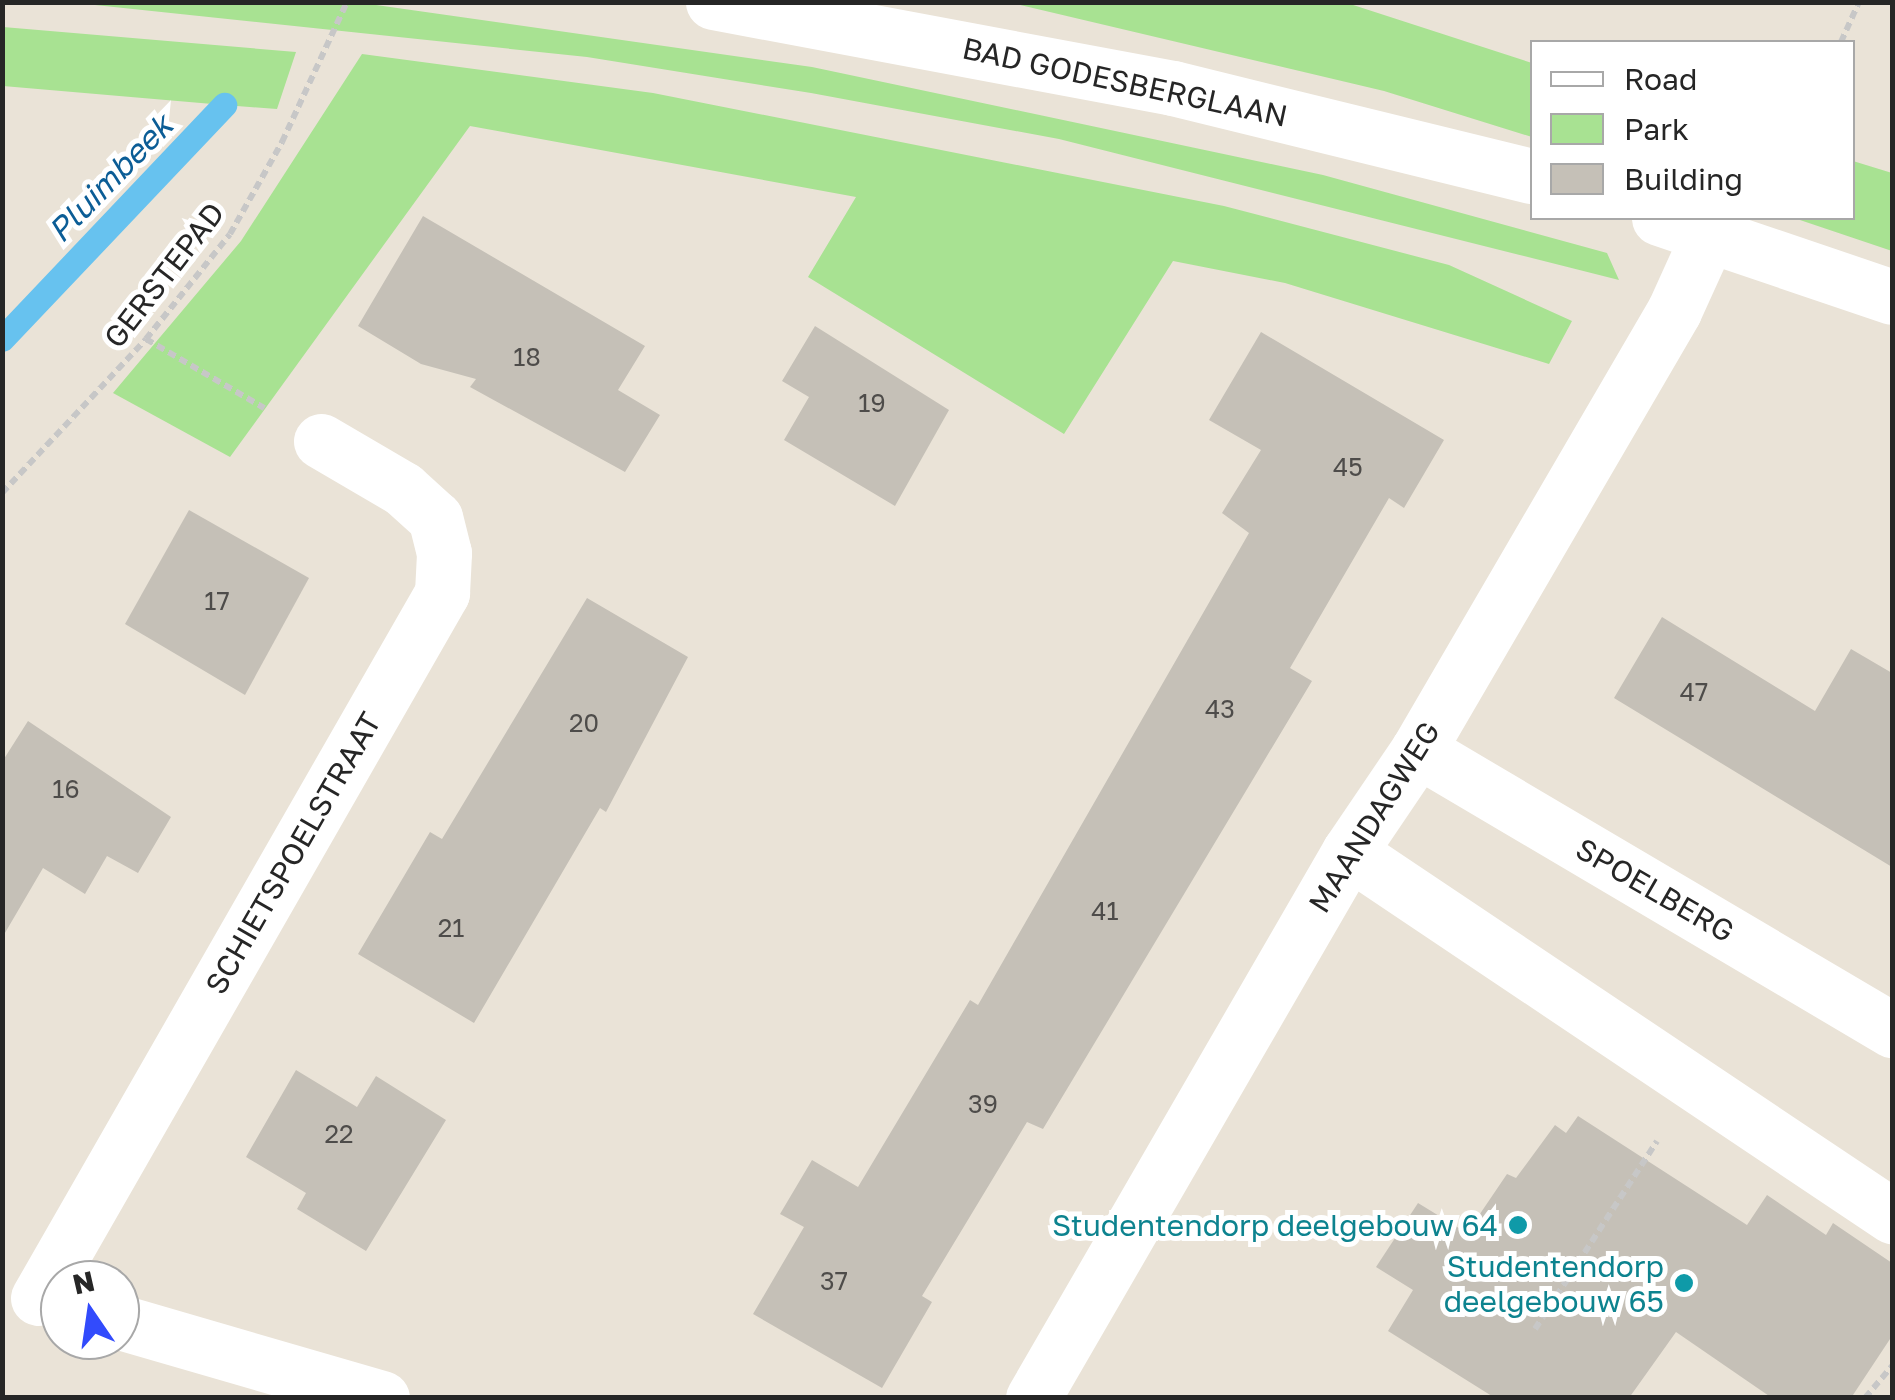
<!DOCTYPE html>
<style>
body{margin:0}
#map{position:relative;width:1895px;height:1400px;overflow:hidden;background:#eae3d7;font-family:"Golos Text",sans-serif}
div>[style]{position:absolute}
.green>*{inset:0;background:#a8e292}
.stream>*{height:25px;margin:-12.5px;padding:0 12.5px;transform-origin:12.5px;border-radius:12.5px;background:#67c2ef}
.building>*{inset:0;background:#c5c0b7}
.path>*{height:6px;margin-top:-3px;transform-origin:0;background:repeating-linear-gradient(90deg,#c7c7c7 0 8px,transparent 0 13px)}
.minor>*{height:55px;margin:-27.5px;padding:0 27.5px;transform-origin:27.5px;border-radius:27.5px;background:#fff}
.dots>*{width:28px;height:28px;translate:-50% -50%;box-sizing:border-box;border:5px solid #fff;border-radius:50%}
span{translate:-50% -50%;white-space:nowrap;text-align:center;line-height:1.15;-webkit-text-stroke:10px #fff;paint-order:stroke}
.number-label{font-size:25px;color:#4e4c4a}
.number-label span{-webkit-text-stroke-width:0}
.street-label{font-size:30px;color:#262626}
.culture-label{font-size:30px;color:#0d838f}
.right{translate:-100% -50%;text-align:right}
.water-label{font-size:32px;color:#0b5d96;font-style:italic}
.frame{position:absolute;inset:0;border:5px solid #262626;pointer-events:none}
.legend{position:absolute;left:1530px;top:40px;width:325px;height:180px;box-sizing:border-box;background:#fff;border:2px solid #a8a8a8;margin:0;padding:12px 18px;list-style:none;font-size:30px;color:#262626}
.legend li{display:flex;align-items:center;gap:20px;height:50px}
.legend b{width:50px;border:2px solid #a8a8a8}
.north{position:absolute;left:40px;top:1260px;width:100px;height:100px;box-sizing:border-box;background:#fff;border:2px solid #a8a8a8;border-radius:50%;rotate:347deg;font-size:28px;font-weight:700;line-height:40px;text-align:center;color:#262626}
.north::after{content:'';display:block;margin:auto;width:35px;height:45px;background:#324bfc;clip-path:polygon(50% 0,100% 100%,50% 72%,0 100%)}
</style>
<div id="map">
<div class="green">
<i style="clip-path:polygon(76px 3px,362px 3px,812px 67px,1323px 175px,1607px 253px,1619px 280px,1059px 139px,811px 93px,587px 57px)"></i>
<i style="clip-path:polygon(1012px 3px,1347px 3px,1532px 63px,1532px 137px,1384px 91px)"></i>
<i style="clip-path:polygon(3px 27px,296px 52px,277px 109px,224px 105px,3px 86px)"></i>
<i style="clip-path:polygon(362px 54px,653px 93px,1224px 206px,1449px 265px,1572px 321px,1549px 364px,1285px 283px,1173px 261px,1064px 434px,808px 277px,856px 197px,470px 126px,230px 457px,113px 393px,241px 241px)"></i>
<i style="clip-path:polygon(1853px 161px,1892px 173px,1892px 251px,1794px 218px,1852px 218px)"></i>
</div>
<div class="stream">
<i style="left:2px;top:339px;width:323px;rotate:-46.5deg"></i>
</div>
<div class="building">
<i style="clip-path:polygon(423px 216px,645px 346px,618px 390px,660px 415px,625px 472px,470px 387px,476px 379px,421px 364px,358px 326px)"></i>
<i style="clip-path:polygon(815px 326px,949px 410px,895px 506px,784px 440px,809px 397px,782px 381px)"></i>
<i style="clip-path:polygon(1261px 332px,1444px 440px,1404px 508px,1389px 498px,1290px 668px,1312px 681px,1043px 1129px,1027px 1122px,922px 1296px,932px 1302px,882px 1388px,753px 1314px,804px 1227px,780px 1214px,812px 1160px,858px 1187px,970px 1000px,978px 1005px,1249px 533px,1222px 513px,1261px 450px,1209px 420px)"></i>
<i style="clip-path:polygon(189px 510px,309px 578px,245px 695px,125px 624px)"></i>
<i style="clip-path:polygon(587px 598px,688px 657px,606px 812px,600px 808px,474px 1023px,358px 954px,430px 832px,442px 839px)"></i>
<i style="clip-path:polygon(1662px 617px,1815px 711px,1851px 649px,1892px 673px,1892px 867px,1614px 698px)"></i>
<i style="clip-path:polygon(28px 721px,171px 817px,138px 873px,107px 856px,85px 894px,43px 868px,2px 938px,2px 762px)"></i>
<i style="clip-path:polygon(296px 1070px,357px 1107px,376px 1076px,446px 1120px,366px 1251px,297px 1209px,306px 1193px,246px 1157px)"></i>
<i style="clip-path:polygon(1578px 1116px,1747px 1225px,1767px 1195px,1826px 1235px,1833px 1223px,1892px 1263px,1892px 1336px,1851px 1398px,1772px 1398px,1676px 1332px,1629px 1398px,1495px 1398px,1388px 1331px,1413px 1290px,1376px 1267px,1418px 1203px,1467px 1233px,1507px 1174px,1516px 1178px,1555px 1125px,1566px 1133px)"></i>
</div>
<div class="path">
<i style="left:1841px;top:42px;width:44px;rotate:-65.8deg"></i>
<i style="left:146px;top:339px;width:137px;rotate:30.3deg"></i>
<i style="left:2px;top:493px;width:211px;rotate:-46.9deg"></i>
<i style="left:146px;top:339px;width:134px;rotate:-51.3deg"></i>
<i style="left:230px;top:234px;width:106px;rotate:-60.5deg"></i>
<i style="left:282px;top:142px;width:154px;rotate:-65.1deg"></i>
<i style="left:1535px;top:1329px;width:224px;rotate:-57deg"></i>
<i style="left:1865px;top:1398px;width:42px;rotate:-49.8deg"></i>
</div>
<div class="minor">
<i style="left:713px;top:2px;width:468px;rotate:10.6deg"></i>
<i style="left:1173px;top:88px;width:370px;rotate:13.8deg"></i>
<i style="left:1659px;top:218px;width:246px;rotate:18.7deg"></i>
<i style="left:1418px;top:750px;width:551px;rotate:30.57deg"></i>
<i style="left:1349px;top:852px;width:654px;rotate:33.84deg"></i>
<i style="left:38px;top:1298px;width:813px;rotate:-60.19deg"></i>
<i style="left:442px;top:593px;width:40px;rotate:-87.1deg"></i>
<i style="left:444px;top:553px;width:36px;rotate:-104deg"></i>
<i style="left:435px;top:518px;width:43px;rotate:-137.8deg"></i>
<i style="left:403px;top:489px;width:95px;rotate:-149.7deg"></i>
<i style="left:120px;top:1322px;width:273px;rotate:16.2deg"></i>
<i style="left:1033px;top:1398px;width:631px;rotate:-59.94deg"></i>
<i style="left:1349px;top:852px;width:123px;rotate:-55.9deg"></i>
<i style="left:1418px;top:750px;width:508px;rotate:-59.75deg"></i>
<i style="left:1674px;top:311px;width:85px;rotate:-65.6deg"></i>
</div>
<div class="dots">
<i style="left:1518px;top:1225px;background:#0f9aa8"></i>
<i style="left:1684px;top:1283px;background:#0f9aa8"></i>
</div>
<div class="number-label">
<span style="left:527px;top:357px">18</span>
<span style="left:872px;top:403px">19</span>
<span style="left:1348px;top:467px">45</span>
<span style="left:217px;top:601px">17</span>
<span style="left:1694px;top:692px">47</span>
<span style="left:1220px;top:709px">43</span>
<span style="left:584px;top:723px">20</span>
<span style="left:66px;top:789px">16</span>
<span style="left:1105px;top:911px">41</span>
<span style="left:451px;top:928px">21</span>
<span style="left:983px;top:1104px">39</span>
<span style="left:339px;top:1134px">22</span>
<span style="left:834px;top:1281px">37</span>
</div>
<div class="street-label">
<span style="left:1125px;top:82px;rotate:12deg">BAD GODESBERGLAAN</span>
<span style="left:164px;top:275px;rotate:-52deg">GERSTEPAD</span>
<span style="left:1374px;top:817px;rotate:-58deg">MAANDAGWEG</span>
<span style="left:293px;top:853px;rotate:-60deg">SCHIETSPOELSTRAAT</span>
<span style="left:1655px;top:890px;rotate:30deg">SPOELBERG</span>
</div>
<div class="culture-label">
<span class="right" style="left:1498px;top:1225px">Studentendorp deelgebouw 64</span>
<span class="right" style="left:1664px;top:1283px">Studentendorp<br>deelgebouw 65</span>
</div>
<div class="water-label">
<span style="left:110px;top:178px;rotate:-46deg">Pluimbeek</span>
</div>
<div class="frame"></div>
<ul class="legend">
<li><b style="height:12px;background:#fff"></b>Road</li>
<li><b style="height:28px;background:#a8e292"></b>Park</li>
<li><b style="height:28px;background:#c5c0b7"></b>Building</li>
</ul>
<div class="north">N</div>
</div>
